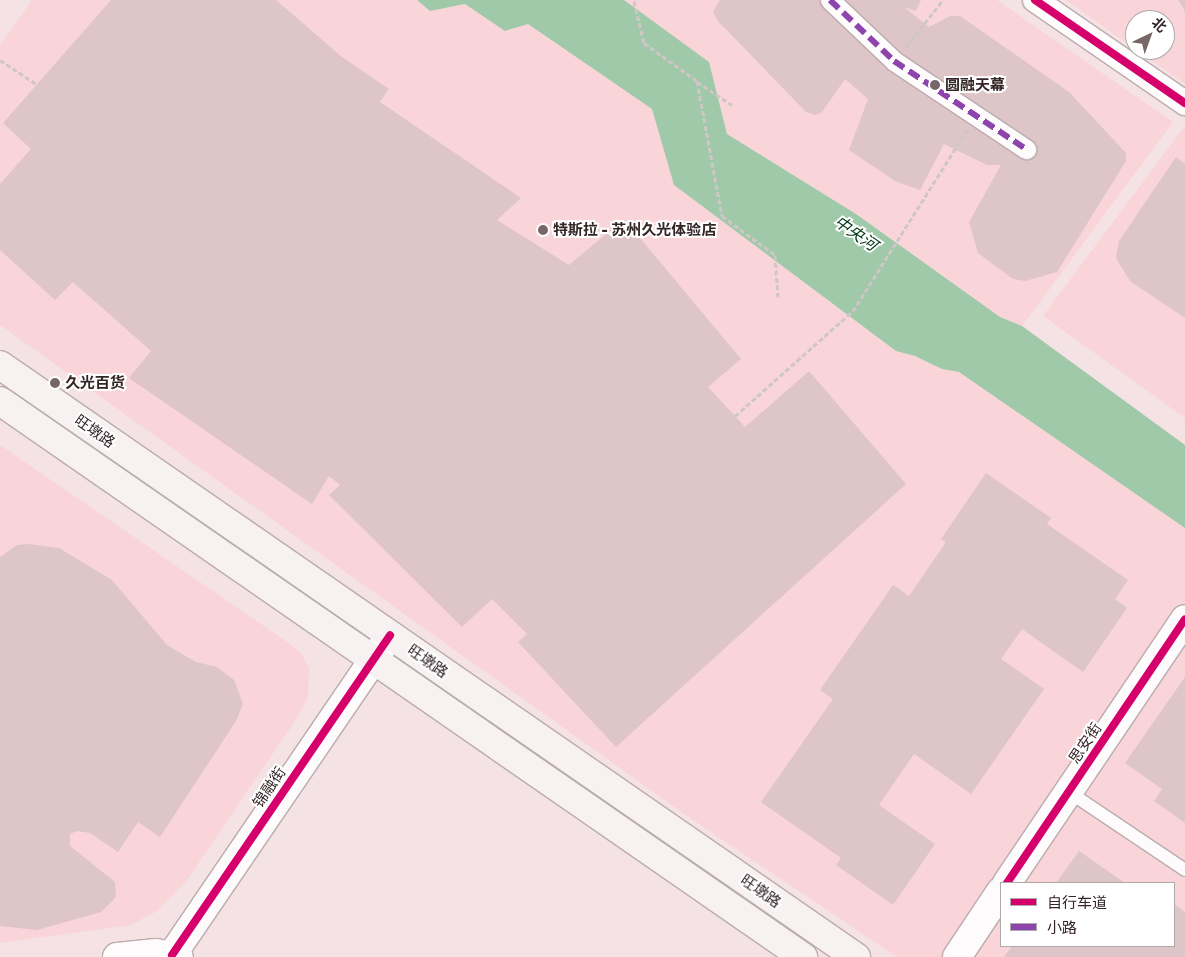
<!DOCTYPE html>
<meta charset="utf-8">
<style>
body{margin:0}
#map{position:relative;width:1185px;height:957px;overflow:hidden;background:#f4e2e4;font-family:"Golos Text","Noto Sans SC",sans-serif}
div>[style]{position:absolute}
.built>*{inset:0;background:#f9d5da}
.water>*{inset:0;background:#9fc9a8}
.building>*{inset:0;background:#ddc5c8}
.path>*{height:3px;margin-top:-1.5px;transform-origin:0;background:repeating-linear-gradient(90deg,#cec6c7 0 5px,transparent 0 7.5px)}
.roads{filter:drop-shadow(1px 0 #bbabad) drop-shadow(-1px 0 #bbabad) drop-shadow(0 1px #bbabad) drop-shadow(0 -1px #bbabad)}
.service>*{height:12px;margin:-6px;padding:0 6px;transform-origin:6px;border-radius:6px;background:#fdfbfb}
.pedestrian>*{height:19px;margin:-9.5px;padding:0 9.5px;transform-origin:9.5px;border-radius:9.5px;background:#fdfbfb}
.minor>*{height:24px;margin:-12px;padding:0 12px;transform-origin:12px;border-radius:12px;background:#fdfbfb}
.tertiary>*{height:28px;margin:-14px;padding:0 14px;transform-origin:14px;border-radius:14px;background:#fdfbfb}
.secondary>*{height:28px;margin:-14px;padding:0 14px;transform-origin:14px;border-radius:14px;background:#f8f1f2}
.quiet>*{height:6px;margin-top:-3px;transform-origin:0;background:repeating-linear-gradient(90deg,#8e44ad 0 12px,transparent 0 18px)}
.cycleway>*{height:8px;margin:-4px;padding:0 4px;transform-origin:4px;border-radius:4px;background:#d6006c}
.dots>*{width:14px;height:14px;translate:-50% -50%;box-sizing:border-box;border:2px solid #fff;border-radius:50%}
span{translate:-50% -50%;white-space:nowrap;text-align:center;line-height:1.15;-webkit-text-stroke:4px #fff;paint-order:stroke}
.poi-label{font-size:15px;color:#342527;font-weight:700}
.left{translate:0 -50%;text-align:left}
.street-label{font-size:15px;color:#342527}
.water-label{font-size:16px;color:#003618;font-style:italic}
.legend{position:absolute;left:1000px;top:882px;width:175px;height:65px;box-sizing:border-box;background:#fff;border:1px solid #aea8a9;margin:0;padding:6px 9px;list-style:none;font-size:15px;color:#342527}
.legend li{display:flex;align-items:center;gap:10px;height:25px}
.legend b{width:25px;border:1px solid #aea8a9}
.north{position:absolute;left:1125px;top:10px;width:50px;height:50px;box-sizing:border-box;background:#fff;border:1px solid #aea8a9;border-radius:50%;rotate:42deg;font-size:14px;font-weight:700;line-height:20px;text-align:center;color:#342527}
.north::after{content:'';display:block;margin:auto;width:18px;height:22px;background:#776769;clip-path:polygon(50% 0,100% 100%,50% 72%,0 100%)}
</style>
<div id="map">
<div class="built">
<i style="clip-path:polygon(evenodd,32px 0,417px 0,430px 11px,465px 4px,505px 31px,528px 24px,652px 109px,674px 185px,896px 351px,915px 356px,942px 369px,959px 372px,1185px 528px,1185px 957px,897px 957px,687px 816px,0 325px,0 45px,32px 0,1001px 883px,1174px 883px,1174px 946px,1001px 946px,1001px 883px)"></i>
<i style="clip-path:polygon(624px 0,997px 0,1173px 122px,1022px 326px,1000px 317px,856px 214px,727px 134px,709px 62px)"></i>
<i style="clip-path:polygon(1066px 0,1185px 0,1185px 84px,1136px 50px,1165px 50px,1165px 20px,1135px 20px,1135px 49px)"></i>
<i style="clip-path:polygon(1185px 126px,1185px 418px,1043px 316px)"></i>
<i style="clip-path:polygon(0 445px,293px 646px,303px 656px,309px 668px,308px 697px,299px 715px,187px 880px,157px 911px,131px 925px,0 943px)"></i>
</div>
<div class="water">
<i style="clip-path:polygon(417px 0,624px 0,709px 62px,727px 134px,856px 214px,1000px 317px,1022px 326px,1185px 445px,1185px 528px,959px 372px,942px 369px,915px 356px,896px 351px,674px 185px,652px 109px,528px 24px,505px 31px,465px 4px,430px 11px)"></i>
</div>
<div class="building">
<i style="clip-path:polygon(111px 0,276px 0,342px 57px,389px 89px,380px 102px,521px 198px,497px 220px,569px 265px,624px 219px,741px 359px,708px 387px,745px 427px,809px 371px,906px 484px,616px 747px,518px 642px,527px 634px,492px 599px,462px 627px,329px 495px,340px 485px,329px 476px,312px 504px,129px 378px,151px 351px,73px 282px,55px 300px,0 250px,0 184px,31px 149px,3px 123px)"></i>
<i style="clip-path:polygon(720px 0,921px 0,916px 11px,904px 7px,929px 27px,950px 16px,960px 16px,1069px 92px,1126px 153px,1126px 161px,1057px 272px,1025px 281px,1013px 279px,978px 253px,969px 222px,1001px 165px,987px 165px,944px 144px,920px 190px,895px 181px,849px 150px,868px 99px,845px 79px,822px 112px,816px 115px,806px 112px,718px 21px,713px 12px)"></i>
<i style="clip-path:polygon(1178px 0,1185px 0,1185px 12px,1181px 4px)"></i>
<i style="clip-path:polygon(1176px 157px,1185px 164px,1185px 318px,1130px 281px,1116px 258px,1119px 241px)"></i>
<i style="clip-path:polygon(986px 473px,1051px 518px,1047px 524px,1128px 580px,1115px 599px,1127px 608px,1083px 672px,1022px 629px,1001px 659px,1044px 689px,971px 794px,914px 754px,879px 805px,935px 844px,893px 905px,836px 865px,841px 858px,761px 802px,833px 699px,820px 690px,893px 585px,909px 596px,946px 542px,941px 539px)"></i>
<i style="clip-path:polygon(28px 544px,59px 548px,112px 580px,167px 645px,196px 662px,217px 667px,234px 680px,243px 704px,236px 721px,160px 837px,138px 822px,118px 852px,90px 833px,77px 831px,70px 834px,70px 846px,115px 882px,116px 897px,101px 912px,37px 930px,0 926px,0 557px,17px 545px)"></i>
<i style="clip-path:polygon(1185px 677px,1185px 823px,1154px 801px,1162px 789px,1125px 763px)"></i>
<i style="clip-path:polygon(1079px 851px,1125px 883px,1056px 883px)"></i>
<i style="clip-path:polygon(1174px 904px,1185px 912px,1185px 957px,1004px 957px,1012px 946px,1174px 946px)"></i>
</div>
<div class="path">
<i style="left:634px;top:1px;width:43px;rotate:76.6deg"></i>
<i style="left:644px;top:43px;width:65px;rotate:35.6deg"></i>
<i style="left:697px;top:81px;width:137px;rotate:79.5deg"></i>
<i style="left:722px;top:216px;width:66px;rotate:36.3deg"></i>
<i style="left:775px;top:255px;width:42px;rotate:85.9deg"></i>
<i style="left:906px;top:47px;width:60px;rotate:-51.8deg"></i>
<i style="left:0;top:60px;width:45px;rotate:33.3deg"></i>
<i style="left:697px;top:82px;width:42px;rotate:33.3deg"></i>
<i style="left:735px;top:416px;width:158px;rotate:-41.7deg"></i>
<i style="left:853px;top:311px;width:214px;rotate:-57.8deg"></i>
</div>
<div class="roads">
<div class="service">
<i style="left:1069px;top:792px;width:140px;rotate:33.9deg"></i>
</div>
<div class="pedestrian">
<i style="left:830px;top:0;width:88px;rotate:43.6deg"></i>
<i style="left:894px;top:61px;width:159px;rotate:33.7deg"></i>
</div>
<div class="minor">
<i style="left:1035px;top:0;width:182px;rotate:34.5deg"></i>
</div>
<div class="tertiary">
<i style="left:1007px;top:883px;width:318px;rotate:-56deg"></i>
<i style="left:172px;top:955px;width:387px;rotate:-55.7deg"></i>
<i style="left:117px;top:957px;width:39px;rotate:-6deg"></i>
<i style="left:156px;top:953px;width:23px;rotate:10deg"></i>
<i style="left:957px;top:957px;width:79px;rotate:-56.3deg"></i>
</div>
<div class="secondary">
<i style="left:0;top:365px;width:1041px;rotate:34.67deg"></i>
<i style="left:0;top:401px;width:977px;rotate:34.7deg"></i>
</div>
</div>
<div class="quiet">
<i style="left:830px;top:0;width:88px;rotate:43.6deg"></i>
<i style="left:894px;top:61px;width:159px;rotate:33.7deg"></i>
</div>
<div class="cycleway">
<i style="left:1035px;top:0;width:182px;rotate:34.5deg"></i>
<i style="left:1007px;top:883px;width:318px;rotate:-56deg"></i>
<i style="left:172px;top:955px;width:387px;rotate:-55.7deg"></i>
</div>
<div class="dots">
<i style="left:935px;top:85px;background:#776769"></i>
<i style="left:543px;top:230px;background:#776769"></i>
<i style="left:55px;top:383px;background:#776769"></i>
</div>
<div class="poi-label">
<span class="left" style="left:945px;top:85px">圆融天幕</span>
<span class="left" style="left:553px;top:230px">特斯拉 - 苏州久光体验店</span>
<span class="left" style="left:65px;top:383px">久光百货</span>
</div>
<div class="street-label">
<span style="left:95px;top:431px;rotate:35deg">旺墩路</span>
<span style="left:428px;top:661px;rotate:35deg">旺墩路</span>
<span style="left:1085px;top:743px;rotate:-56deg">思安街</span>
<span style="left:269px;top:787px;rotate:-56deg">锦融街</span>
<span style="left:761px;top:891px;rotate:35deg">旺墩路</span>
</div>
<div class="water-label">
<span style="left:856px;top:233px;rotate:35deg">中央河</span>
</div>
<ul class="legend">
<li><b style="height:6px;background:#d6006c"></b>自行车道</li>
<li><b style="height:6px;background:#8e44ad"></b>小路</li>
</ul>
<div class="north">北</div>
</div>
